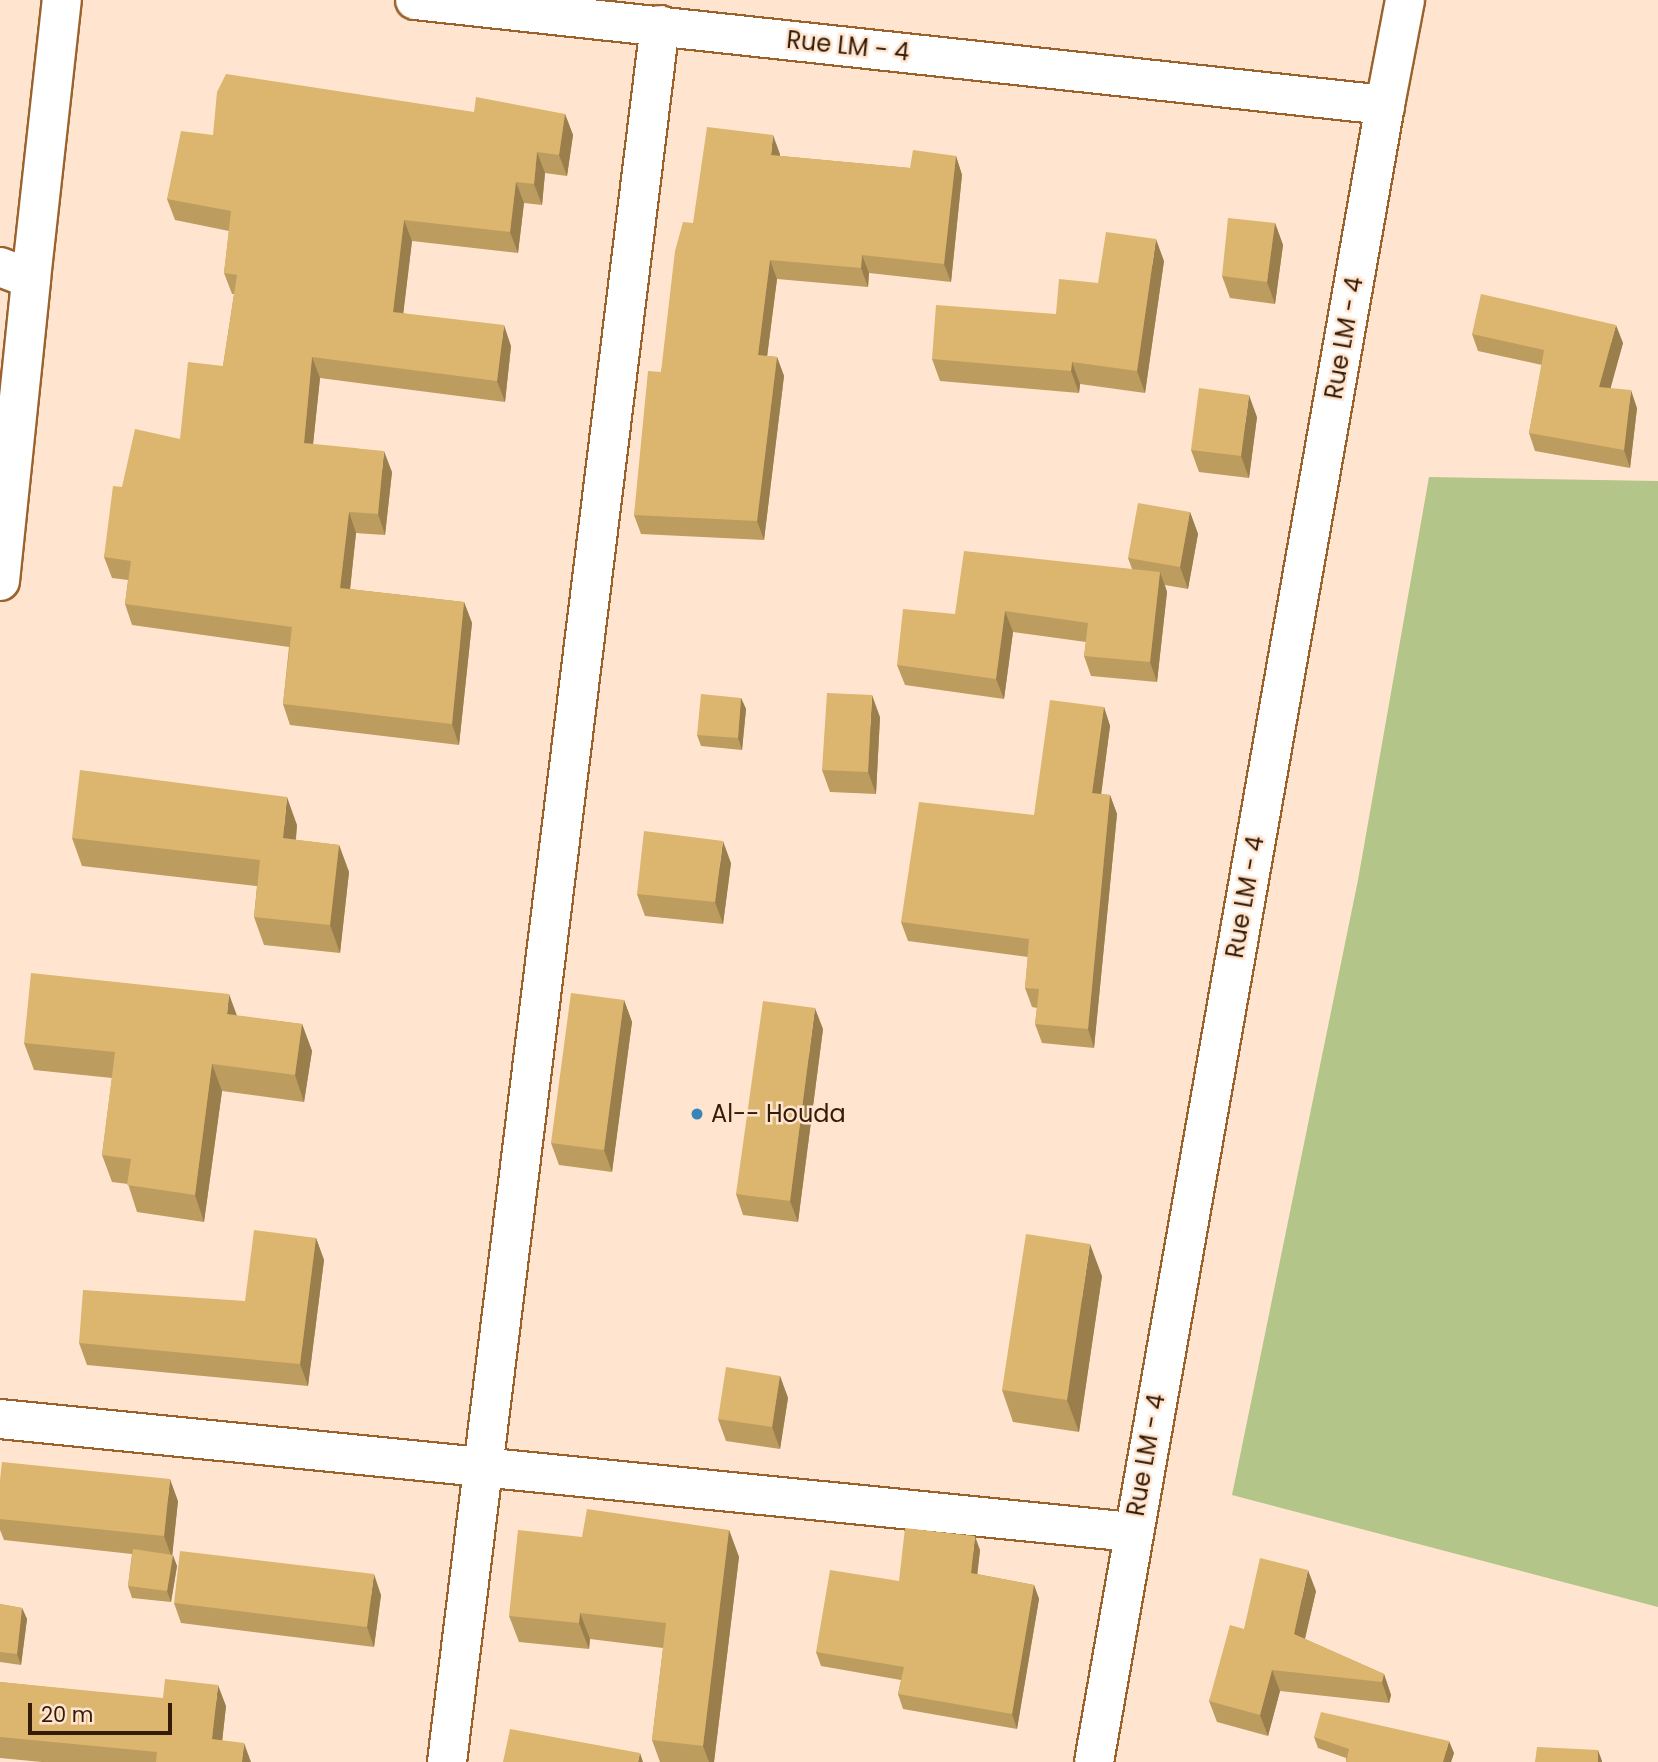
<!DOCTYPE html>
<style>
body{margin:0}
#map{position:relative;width:1658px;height:1762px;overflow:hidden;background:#ffe5d0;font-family:Poppins,sans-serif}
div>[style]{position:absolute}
.green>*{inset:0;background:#b3c588}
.roads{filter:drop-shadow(2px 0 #9a622d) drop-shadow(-2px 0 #9a622d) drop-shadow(0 2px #9a622d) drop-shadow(0 -2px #9a622d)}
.minor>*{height:38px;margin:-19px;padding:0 19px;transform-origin:19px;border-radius:19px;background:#fff}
.tertiary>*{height:38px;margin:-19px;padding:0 19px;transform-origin:19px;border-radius:19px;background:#fff}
.wall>*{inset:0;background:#bd9c5f}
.shaded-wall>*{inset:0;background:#9a7f4d}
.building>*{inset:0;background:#dcb56e}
.dots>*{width:19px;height:19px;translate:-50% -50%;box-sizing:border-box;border:4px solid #ffe5d0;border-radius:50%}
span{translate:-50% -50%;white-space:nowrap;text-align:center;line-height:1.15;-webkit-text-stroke:5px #ffe5d0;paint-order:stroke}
.street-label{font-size:24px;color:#341c06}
.poi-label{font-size:24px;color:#341c06}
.left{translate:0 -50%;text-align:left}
.scale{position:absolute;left:28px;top:1703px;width:144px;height:32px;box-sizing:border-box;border:4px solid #341c06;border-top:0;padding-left:9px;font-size:21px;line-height:24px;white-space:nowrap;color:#341c06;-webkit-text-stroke:5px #ffe5d0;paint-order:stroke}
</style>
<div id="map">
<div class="green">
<i style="clip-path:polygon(1429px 477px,1658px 481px,1658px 1607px,1232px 1495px,1358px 880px)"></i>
</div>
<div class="roads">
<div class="minor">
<i style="left:1385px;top:105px;width:107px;rotate:-79.2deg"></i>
<i style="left:0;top:581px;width:304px;rotate:-84.1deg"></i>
<i style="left:0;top:1419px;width:1138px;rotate:5.7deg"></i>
<i style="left:447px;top:1762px;width:1750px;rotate:-83.01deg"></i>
</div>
<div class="tertiary">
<i style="left:415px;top:0;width:976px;rotate:6.18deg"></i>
<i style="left:1385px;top:105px;width:1682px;rotate:99.96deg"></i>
<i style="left:0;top:267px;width:33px;rotate:21deg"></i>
<i style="left:31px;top:279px;width:281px;rotate:-83.7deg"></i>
</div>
</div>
<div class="wall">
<i style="clip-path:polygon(474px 112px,565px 114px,573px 135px,567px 176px,545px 173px,542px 205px,524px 203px,518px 253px,412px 241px,403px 313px,511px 346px,505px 402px,320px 378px,313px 444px,392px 472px,385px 535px,356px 533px,350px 589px,464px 602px,472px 623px,459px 745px,290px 725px,283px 704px,289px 647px,132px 625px,125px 604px,128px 580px,112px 578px,104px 557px,122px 487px,180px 439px,223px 366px,234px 294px,232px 294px,224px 273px,229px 231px,175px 220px,167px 199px,213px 135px)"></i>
<i style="clip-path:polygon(780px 154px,780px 156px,910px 168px,956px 156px,962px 175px,951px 282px,869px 273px,868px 287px,777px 279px,767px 356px,777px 357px,784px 376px,764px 540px,641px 534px,634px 515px,661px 372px,693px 223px)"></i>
<i style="clip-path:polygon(1275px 223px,1283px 245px,1275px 304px,1230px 298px,1222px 276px)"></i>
<i style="clip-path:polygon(1164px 261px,1145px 393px,1080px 384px,1079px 393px,940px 381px,932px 359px,1056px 314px,1098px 283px)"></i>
<i style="clip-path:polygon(1472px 334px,1623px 343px,1610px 388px,1637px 408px,1630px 468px,1535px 451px,1529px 433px,1542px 365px,1478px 351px)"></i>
<i style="clip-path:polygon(1257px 417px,1249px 478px,1199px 472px,1191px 450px)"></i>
<i style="clip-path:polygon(1190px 512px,1198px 534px,1188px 589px,1165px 585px,1167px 592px,1157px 682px,1091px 676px,1084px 656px,1086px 642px,1013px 632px,1004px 699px,905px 685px,897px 665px,955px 614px,1132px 569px,1128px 558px)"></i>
<i style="clip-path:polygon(741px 698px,746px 709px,742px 750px,701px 746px,697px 735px)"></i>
<i style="clip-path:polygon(1104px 707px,1110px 726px,1101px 794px,1110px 795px,1117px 814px,1094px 1048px,1042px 1043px,1035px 1024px,1037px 1008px,1032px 1007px,1025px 988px,1028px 957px,908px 941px,901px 922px,1034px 815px)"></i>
<i style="clip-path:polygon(880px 717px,876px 794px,830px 792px,822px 770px)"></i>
<i style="clip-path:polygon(297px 825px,296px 840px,339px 845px,349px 872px,340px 953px,264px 945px,254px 917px,257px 886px,82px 866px,72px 838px)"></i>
<i style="clip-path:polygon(731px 863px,723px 924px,645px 916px,637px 894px)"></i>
<i style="clip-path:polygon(624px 1000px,632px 1022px,612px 1172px,559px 1165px,551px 1143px)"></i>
<i style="clip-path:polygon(237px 1016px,302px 1024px,312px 1051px,304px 1102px,222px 1091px,204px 1222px,137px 1212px,128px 1184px,112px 1182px,102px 1155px,112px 1078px,34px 1070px,24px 1043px)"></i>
<i style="clip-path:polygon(823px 1029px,798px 1222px,743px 1215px,736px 1194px)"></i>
<i style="clip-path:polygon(316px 1238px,324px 1260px,308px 1386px,87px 1365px,79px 1343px,245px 1301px)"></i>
<i style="clip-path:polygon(1102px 1276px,1079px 1432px,1013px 1422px,1002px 1390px)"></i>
<i style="clip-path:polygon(780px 1376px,788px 1398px,780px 1449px,726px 1441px,718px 1419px)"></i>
<i style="clip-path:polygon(0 1480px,178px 1501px,172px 1555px,177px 1566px,171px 1602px,132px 1598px,128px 1586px,132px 1554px,4px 1540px,0 1530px)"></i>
<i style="clip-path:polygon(729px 1530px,739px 1557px,714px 1762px,660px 1762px,652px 1740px,663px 1648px,590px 1639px,589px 1649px,519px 1642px,509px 1616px,582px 1537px)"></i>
<i style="clip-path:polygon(980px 1550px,977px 1574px,1034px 1585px,1039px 1599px,1017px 1729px,903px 1709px,898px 1694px,901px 1680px,821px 1666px,816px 1652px,899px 1581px)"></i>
<i style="clip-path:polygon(1316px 1591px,1305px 1639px,1384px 1674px,1391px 1695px,1389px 1703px,1280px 1691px,1268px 1736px,1217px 1722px,1209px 1701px,1244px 1629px)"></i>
<i style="clip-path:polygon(381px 1595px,374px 1647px,181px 1623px,174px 1603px)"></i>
<i style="clip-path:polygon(0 1604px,22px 1608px,27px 1619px,21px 1665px,0 1662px)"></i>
<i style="clip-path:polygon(0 1682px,226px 1706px,222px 1741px,251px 1762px,42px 1762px,0 1758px)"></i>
<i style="clip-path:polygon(1314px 1737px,1454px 1753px,1451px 1762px,1346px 1762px,1346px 1758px,1318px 1748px)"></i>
</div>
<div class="shaded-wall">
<i style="clip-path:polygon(565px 114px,573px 135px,567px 176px,559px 155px)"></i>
<i style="clip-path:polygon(773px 135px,780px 154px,778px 174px,771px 155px)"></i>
<i style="clip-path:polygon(537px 152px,545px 173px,542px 205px,534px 184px)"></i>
<i style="clip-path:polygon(956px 156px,962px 175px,951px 282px,944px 264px)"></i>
<i style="clip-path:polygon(516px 182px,524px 203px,518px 253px,510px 232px)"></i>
<i style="clip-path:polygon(404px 220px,412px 241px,401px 333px,393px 312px)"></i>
<i style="clip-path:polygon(1275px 223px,1283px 245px,1275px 304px,1267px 282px)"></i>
<i style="clip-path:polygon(1156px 239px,1164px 261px,1145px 393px,1137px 371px)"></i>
<i style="clip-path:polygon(862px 255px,869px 273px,868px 287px,861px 268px)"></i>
<i style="clip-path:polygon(770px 260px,777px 279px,765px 373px,758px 355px)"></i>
<i style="clip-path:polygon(504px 325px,511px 346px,505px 402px,497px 381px)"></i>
<i style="clip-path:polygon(1616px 325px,1623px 343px,1606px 405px,1599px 387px)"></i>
<i style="clip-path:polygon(312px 357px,320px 378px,311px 464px,304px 443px)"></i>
<i style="clip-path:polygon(777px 357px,784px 376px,764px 540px,757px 521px)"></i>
<i style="clip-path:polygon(1072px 362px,1080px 384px,1079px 393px,1071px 371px)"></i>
<i style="clip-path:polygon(1631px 390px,1637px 408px,1630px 468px,1624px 450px)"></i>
<i style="clip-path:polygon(1249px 395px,1257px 417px,1249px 478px,1241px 456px)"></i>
<i style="clip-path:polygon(384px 451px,392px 472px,385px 535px,378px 514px)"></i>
<i style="clip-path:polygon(349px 512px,356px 533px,348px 609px,340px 588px)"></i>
<i style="clip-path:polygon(1190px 512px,1198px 534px,1188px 589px,1180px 567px)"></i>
<i style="clip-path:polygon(1160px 572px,1167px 592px,1157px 682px,1150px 662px)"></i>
<i style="clip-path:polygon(464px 602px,472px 623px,459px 745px,452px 724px)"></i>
<i style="clip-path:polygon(1005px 611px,1013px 632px,1004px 699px,996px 679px)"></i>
<i style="clip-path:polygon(872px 695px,880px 717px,876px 794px,868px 772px)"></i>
<i style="clip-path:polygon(741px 698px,746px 709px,742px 750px,738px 738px)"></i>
<i style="clip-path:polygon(1104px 707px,1110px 726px,1099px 811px,1092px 793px)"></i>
<i style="clip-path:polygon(1110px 795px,1117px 814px,1094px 1048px,1088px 1029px)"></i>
<i style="clip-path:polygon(287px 797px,297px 825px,293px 866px,283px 838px)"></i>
<i style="clip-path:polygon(723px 841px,731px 863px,723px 924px,715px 902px)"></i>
<i style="clip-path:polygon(339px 845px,349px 872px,340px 953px,330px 925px)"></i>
<i style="clip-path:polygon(229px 994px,239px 1021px,227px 1014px)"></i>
<i style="clip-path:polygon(624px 1000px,632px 1022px,612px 1172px,604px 1150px)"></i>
<i style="clip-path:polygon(815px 1008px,823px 1029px,798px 1222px,790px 1201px)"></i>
<i style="clip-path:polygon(302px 1024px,312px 1051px,304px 1102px,295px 1075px)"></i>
<i style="clip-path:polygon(212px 1064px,222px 1091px,204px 1222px,195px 1195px)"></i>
<i style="clip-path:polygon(316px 1238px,324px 1260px,308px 1386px,300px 1364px)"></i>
<i style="clip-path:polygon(1090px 1244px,1102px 1276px,1079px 1432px,1067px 1400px)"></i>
<i style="clip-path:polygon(780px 1376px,788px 1398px,780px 1449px,772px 1427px)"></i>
<i style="clip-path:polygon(170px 1479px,178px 1501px,172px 1558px,164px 1536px)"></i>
<i style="clip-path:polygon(729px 1530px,739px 1557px,714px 1762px,709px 1762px,703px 1746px)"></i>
<i style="clip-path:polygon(975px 1536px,980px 1550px,976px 1587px,971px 1573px)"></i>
<i style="clip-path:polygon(173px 1555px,177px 1566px,171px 1602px,167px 1591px)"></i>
<i style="clip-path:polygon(1308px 1570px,1316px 1591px,1301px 1655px,1294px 1634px)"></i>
<i style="clip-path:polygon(374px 1574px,381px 1595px,374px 1647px,367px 1627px)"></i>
<i style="clip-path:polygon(1034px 1585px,1039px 1599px,1017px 1729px,1012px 1714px)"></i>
<i style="clip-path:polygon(22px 1608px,27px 1619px,21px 1665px,17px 1654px)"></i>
<i style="clip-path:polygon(580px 1613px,590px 1639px,589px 1649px,579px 1623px)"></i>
<i style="clip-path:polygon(1272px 1670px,1280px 1691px,1268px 1736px,1260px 1715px)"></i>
<i style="clip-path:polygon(1384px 1674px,1391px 1695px,1389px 1703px,1382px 1682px)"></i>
<i style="clip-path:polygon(218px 1685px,226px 1706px,220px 1761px,212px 1739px)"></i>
<i style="clip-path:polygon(1449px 1741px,1454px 1753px,1451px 1762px,1443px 1762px)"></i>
<i style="clip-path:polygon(244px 1743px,251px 1762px,242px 1762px)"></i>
<i style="clip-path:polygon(1598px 1750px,1602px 1761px,1602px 1762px,1598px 1762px)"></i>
<i style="clip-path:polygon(640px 1753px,643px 1762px,638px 1762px)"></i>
</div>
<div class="building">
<i style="clip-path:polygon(226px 74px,474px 112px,476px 97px,565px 114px,559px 155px,537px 152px,534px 184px,516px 182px,510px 232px,404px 220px,393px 312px,504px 325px,497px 381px,312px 357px,304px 443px,384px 451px,378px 514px,349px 512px,340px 588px,464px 602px,452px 724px,283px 704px,292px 627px,125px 604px,131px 561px,104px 557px,113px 486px,122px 487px,135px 429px,180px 439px,188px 362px,223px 366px,237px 275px,224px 273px,231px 211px,167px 199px,181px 131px,213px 135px,217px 92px)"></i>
<i style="clip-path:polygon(707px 127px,773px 135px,771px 155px,910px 168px,913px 150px,956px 156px,944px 264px,862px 255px,861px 268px,770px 260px,758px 355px,777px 357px,757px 521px,634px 515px,648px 371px,661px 372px,675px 251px,683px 222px,693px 223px)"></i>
<i style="clip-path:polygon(1228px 218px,1275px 223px,1267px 282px,1222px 276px)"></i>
<i style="clip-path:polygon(1106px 232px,1156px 239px,1137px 371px,1072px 362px,1071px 371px,932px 359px,936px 305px,1056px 314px,1059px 279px,1098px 283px)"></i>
<i style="clip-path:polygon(1481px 294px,1616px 325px,1599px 387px,1631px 390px,1624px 450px,1529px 433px,1544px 350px,1472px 334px)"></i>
<i style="clip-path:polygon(1199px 388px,1249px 395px,1241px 456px,1191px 450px)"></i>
<i style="clip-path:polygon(1138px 503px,1190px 512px,1180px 567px,1128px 558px)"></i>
<i style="clip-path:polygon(964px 551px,1160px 572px,1150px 662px,1084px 656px,1088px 623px,1005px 611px,996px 679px,897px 665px,903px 609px,955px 614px)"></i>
<i style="clip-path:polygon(827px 693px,872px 695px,868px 772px,822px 770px)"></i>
<i style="clip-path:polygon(701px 694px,741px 698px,738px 738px,697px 735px)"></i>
<i style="clip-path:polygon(1050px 700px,1104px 707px,1092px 793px,1110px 795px,1088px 1029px,1035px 1024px,1039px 989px,1025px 988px,1029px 939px,901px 922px,919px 802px,1034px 815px)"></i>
<i style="clip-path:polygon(80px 770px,287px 797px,283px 838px,339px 845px,330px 925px,254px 917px,260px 860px,72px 838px)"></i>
<i style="clip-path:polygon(644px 831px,723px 841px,715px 902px,637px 894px)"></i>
<i style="clip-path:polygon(31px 973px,229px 994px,227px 1014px,302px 1024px,295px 1075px,212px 1064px,195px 1195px,127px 1185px,131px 1159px,102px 1155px,115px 1052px,24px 1043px)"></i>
<i style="clip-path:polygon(571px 993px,624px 1000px,604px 1150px,551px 1143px)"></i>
<i style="clip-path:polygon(763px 1001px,815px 1008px,790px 1201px,736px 1194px)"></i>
<i style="clip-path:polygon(254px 1230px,316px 1238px,300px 1364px,79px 1343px,83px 1290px,245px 1301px)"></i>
<i style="clip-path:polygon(1026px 1234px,1090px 1244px,1067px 1400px,1002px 1390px)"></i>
<i style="clip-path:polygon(726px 1367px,780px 1376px,772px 1427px,718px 1419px)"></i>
<i style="clip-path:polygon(2px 1462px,170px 1479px,164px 1536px,0 1519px,0 1480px)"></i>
<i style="clip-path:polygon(587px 1509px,729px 1530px,703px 1746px,652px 1740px,666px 1623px,580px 1613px,579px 1623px,509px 1616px,518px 1530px,582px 1537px)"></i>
<i style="clip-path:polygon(905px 1528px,975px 1536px,971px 1573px,1034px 1585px,1012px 1714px,898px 1694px,904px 1667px,816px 1652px,830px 1570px,899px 1581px)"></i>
<i style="clip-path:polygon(133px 1549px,173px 1555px,167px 1591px,128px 1586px)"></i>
<i style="clip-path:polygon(180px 1551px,374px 1574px,367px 1627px,174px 1603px)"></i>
<i style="clip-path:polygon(1260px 1558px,1308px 1570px,1294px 1634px,1384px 1674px,1382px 1682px,1272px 1670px,1260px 1715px,1209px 1701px,1230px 1625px,1244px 1629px)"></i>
<i style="clip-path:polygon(0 1604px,22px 1608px,17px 1654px,0 1652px)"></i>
<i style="clip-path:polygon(165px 1679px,218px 1685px,212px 1739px,244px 1743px,242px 1762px,156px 1762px,157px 1752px,0 1737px,0 1682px,163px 1698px)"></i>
<i style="clip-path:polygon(1321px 1712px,1449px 1741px,1443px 1762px,1346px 1762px,1349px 1749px,1314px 1737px)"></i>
<i style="clip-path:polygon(510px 1729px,640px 1753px,638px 1762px,503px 1762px)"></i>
<i style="clip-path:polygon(1537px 1747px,1598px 1750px,1598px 1762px,1535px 1762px)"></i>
</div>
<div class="dots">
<i style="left:697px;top:1114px;background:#3985b8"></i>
</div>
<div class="street-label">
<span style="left:848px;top:46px;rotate:6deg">Rue LM - 4</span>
<span style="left:1344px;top:338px;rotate:-80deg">Rue LM - 4</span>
<span style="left:1245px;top:897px;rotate:-80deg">Rue LM - 4</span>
<span style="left:1146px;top:1455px;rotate:-80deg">Rue LM - 4</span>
</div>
<div class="poi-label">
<span class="left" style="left:711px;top:1114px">Al-- Houda</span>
</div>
<div class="scale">20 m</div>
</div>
